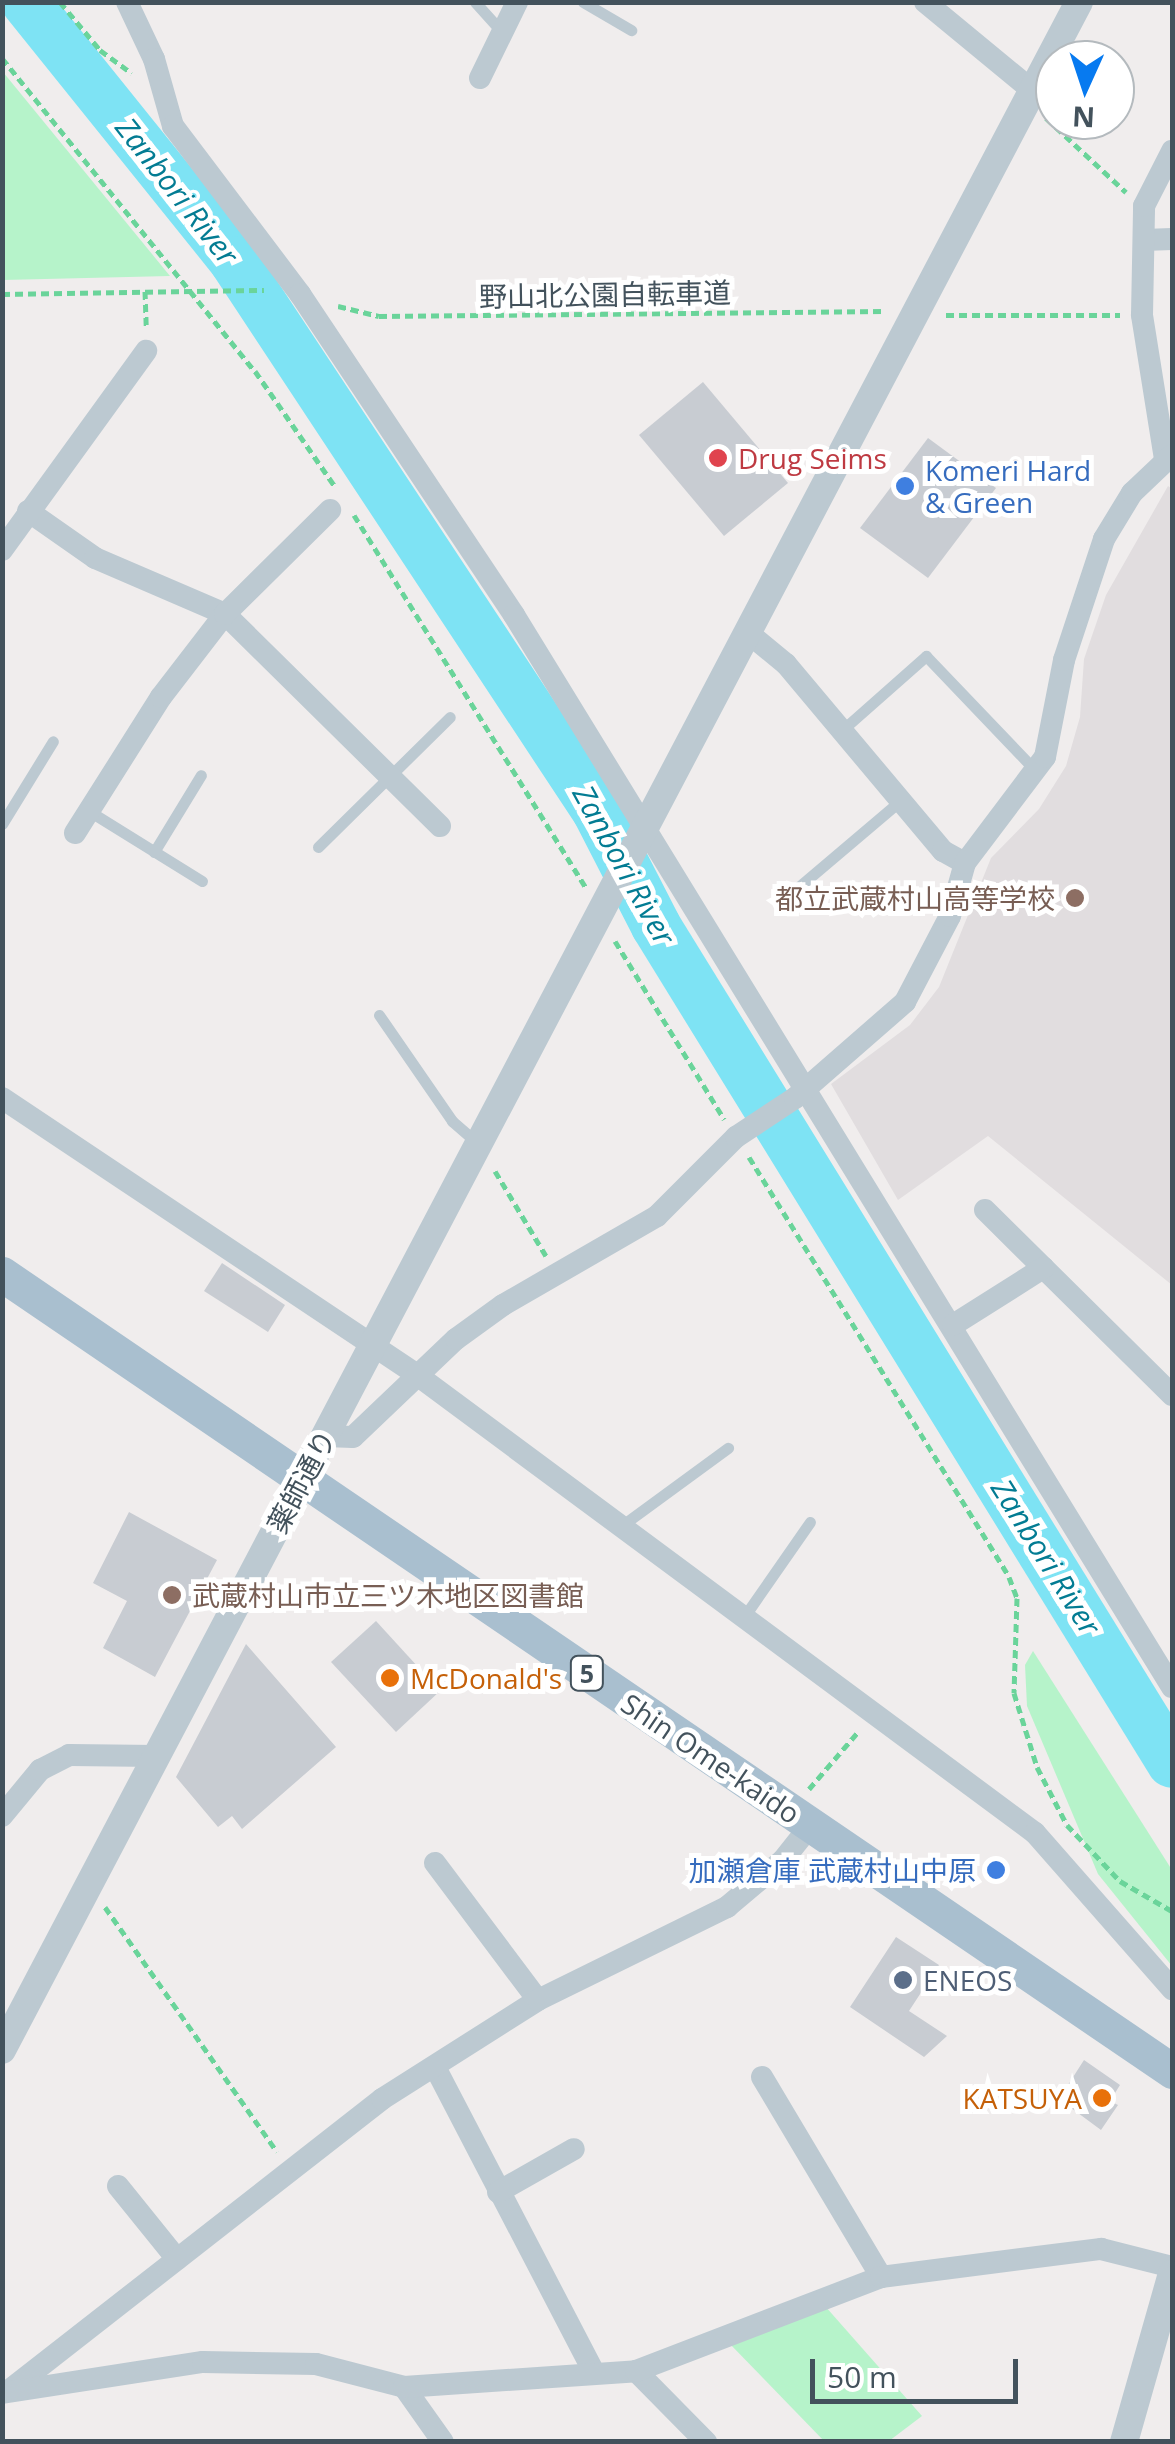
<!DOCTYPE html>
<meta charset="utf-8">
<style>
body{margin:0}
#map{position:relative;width:1175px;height:2444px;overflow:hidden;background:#f0eded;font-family:"Open Sans","Noto Sans JP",sans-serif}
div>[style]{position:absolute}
.education>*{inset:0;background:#e1dddf}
.green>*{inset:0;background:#b6f3ca}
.river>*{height:50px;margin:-25px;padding:0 25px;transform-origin:25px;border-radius:25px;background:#7ee3f4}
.building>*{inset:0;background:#c8ccd2}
.path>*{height:5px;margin-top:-2.5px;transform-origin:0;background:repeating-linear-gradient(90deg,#6ad49a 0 8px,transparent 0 13px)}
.service>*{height:11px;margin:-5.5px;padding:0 5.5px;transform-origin:5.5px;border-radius:5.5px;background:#bcc9d1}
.minor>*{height:22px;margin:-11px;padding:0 11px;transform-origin:11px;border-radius:11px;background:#bcc9d1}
.tertiary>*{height:28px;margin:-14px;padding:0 14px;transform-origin:14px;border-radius:14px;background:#bcc9d1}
.primary>*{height:35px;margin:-17.5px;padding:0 17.5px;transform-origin:17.5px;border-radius:17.5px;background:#a9bfcf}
.dots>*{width:28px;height:28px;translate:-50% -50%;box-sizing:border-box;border:5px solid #fff;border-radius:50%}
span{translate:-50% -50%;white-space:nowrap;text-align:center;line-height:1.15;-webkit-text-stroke:10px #fff;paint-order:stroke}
.shield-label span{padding:2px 8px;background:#fff;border:2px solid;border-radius:8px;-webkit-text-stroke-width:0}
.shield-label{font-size:25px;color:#43525c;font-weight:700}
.street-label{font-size:28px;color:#43525c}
.health-label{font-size:28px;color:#be3a42}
.left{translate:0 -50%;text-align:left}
.shop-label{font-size:28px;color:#366cbe}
.right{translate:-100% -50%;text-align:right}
.education-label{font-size:28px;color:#785e54}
.food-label{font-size:28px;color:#c56008}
.service-label{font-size:28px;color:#4e5e75}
.water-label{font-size:30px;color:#037c93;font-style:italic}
.frame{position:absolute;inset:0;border:5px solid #43525c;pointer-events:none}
.north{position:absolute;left:1035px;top:40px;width:100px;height:100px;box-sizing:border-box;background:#fff;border:2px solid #b4babe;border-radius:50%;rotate:183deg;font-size:28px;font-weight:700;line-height:40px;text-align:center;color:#43525c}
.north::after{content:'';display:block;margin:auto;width:35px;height:45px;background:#077af0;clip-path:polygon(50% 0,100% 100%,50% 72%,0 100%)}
.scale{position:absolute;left:810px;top:2359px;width:208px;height:45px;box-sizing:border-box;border:5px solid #43525c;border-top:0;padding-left:12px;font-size:30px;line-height:35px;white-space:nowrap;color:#43525c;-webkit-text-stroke:8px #fff;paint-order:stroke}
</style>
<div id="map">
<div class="education">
<i style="clip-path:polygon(1168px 486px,1172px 489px,1172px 1285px,988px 1136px,898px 1200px,831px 1084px,910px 1025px,939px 987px,991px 858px,1039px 809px,1066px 766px,1080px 717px,1084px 659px,1106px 595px)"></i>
</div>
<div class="green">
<i style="clip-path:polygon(3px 72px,170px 276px,3px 280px)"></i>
<i style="clip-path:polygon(1033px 1651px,1172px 1870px,1172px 1966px,1098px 1874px,1027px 1706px,1025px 1665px)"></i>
<i style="clip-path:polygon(825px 2306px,922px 2416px,889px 2441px,824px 2441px,729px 2343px)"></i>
</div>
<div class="river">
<i style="left:26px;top:2px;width:332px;rotate:51.2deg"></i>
<i style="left:234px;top:261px;width:659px;rotate:56.58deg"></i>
<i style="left:597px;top:811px;width:129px;rotate:62.8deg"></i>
<i style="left:656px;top:926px;width:983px;rotate:58.35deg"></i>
</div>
<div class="building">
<i style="clip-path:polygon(703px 382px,788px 483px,724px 536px,639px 435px)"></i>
<i style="clip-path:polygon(928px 438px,996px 488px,928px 578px,860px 528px)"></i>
<i style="clip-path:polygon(222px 1263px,285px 1305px,268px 1332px,204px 1291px)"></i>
<i style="clip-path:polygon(129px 1512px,217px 1560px,155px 1677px,103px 1648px,127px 1601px,93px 1583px)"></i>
<i style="clip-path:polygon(376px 1621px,440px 1691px,396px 1732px,331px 1662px)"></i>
<i style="clip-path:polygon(246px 1644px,336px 1747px,242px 1829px,232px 1816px,218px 1827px,176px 1777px)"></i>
<i style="clip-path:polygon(896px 1937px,939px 1965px,909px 2011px,947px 2036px,924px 2057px,850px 2007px)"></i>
<i style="clip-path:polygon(1084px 2060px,1120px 2085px,1110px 2101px,1118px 2105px,1101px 2130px,1059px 2099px)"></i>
</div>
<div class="path">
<i style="left:60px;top:2px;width:62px;rotate:50.2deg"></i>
<i style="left:100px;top:50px;width:39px;rotate:36deg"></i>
<i style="left:2px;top:58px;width:402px;rotate:51.1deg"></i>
<i style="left:255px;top:371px;width:139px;rotate:55.3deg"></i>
<i style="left:1046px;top:118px;width:109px;rotate:42.8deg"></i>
<i style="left:145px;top:291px;width:37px;rotate:88deg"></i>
<i style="left:2px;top:294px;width:262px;rotate:-0.9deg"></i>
<i style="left:338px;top:306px;width:42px;rotate:13.7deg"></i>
<i style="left:379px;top:316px;width:506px;rotate:-0.57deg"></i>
<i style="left:946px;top:315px;width:174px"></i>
<i style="left:354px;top:515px;width:438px;rotate:58.1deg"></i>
<i style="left:615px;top:941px;width:209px;rotate:58.5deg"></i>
<i style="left:749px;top:1157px;width:494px;rotate:58.2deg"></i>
<i style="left:1009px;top:1577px;width:22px;rotate:69deg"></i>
<i style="left:1017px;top:1598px;width:95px;rotate:91.8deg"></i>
<i style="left:1014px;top:1693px;width:77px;rotate:72.7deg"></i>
<i style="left:1037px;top:1767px;width:65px;rotate:62.7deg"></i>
<i style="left:1067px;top:1825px;width:77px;rotate:46.6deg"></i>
<i style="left:1120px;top:1881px;width:60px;rotate:30deg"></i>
<i style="left:495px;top:1171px;width:99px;rotate:59deg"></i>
<i style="left:809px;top:1789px;width:74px;rotate:-49.4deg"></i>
<i style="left:105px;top:1907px;width:299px;rotate:54.9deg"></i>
</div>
<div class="service">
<i style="left:475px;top:2px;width:40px;rotate:48deg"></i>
<i style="left:583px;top:2px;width:56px;rotate:30.3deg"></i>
<i style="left:840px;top:732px;width:115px;rotate:-41.5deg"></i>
<i style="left:926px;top:656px;width:159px;rotate:46.3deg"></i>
<i style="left:89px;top:811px;width:133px;rotate:31.8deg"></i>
<i style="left:2px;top:824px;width:97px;rotate:-58.4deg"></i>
<i style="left:318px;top:847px;width:185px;rotate:-44.6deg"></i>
<i style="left:154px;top:852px;width:90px;rotate:-58.6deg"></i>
<i style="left:795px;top:890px;width:138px;rotate:-40.3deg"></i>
<i style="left:379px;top:1015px;width:129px;rotate:55.4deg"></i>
<i style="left:452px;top:1121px;width:32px;rotate:41deg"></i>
<i style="left:624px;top:1524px;width:129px;rotate:-36.2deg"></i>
<i style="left:746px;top:1614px;width:112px;rotate:-55.2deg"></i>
</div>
<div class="minor">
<i style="left:127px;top:2px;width:63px;rotate:64.7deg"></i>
<i style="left:154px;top:59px;width:70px;rotate:74.2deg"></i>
<i style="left:173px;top:126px;width:211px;rotate:52.9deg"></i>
<i style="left:300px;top:294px;width:386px;rotate:56.3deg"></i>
<i style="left:514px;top:615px;width:1258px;rotate:58.46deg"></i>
<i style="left:925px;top:2px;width:140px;rotate:39.5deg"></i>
<i style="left:480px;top:78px;width:85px;rotate:-64deg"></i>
<i style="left:1144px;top:240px;width:28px;rotate:-2deg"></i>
<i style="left:1165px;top:459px;width:146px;rotate:-99.1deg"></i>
<i style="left:1142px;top:315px;width:109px;rotate:-88.9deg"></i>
<i style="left:1144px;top:206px;width:62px;rotate:-63deg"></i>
<i style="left:28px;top:511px;width:82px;rotate:35deg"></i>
<i style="left:95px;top:558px;width:142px;rotate:23.3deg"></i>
<i style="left:225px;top:614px;width:302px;rotate:44.6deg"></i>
<i style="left:2px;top:550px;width:246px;rotate:-54.1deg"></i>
<i style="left:747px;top:632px;width:50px;rotate:39.4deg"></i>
<i style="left:786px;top:664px;width:244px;rotate:50deg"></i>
<i style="left:943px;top:851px;width:25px;rotate:29deg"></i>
<i style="left:75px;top:833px;width:161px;rotate:-57.7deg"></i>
<i style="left:161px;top:697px;width:105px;rotate:-52.4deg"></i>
<i style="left:225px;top:614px;width:148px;rotate:-44.7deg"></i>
<i style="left:2px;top:1098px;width:499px;rotate:33.7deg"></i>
<i style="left:417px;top:1375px;width:769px;rotate:36.54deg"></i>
<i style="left:1035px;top:1833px;width:208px;rotate:48.7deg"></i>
<i style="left:985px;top:1210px;width:263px;rotate:44.7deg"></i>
<i style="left:953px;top:1325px;width:107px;rotate:-32.3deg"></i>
<i style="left:325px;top:1436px;width:28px;rotate:2deg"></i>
<i style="left:353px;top:1437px;width:142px;rotate:-43.6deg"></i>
<i style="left:456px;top:1339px;width:58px;rotate:-35.9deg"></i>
<i style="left:503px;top:1305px;width:178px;rotate:-30deg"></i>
<i style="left:657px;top:1216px;width:112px;rotate:-45deg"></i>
<i style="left:736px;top:1137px;width:71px;rotate:-33.5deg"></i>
<i style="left:795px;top:1098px;width:146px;rotate:-41.1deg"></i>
<i style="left:905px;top:1002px;width:97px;rotate:-62.4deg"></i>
<i style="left:950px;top:916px;width:55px;rotate:-74.2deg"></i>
<i style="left:965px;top:863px;width:133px;rotate:-53deg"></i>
<i style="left:1045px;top:757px;width:99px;rotate:-78.9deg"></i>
<i style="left:1064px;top:660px;width:127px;rotate:-71.7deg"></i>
<i style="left:1104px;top:539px;width:54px;rotate:-58.7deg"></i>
<i style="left:1132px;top:493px;width:55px;rotate:-43.5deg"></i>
<i style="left:2px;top:1816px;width:60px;rotate:-50.4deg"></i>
<i style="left:40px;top:1770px;width:33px;rotate:-27deg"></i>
<i style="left:69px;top:1755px;width:88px;rotate:0.7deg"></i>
<i style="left:435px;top:1863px;width:171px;rotate:53.1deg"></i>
<i style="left:435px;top:2067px;width:342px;rotate:62.5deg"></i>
<i style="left:762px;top:2077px;width:233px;rotate:59.2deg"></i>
<i style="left:118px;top:2186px;width:94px;rotate:51.1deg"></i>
<i style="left:498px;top:2192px;width:87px;rotate:-29.5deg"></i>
<i style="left:636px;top:2371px;width:100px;rotate:45.4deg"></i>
<i style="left:404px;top:2387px;width:67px;rotate:54.7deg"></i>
<i style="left:11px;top:2389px;width:471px;rotate:-38deg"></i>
<i style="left:382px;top:2099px;width:185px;rotate:-32.4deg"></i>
<i style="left:538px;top:2000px;width:211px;rotate:-26.2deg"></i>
<i style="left:727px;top:1907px;width:73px;rotate:-40deg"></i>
<i style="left:783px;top:1860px;width:43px;rotate:-51.5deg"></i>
<i style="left:2px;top:2393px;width:203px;rotate:-8.8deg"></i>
<i style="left:203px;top:2362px;width:113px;rotate:1deg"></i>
<i style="left:316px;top:2364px;width:91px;rotate:14.6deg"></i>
<i style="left:404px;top:2387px;width:233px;rotate:-3.9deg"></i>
<i style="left:636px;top:2371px;width:262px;rotate:-21deg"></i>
<i style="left:881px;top:2277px;width:222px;rotate:-7.3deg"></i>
<i style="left:1101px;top:2249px;width:73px;rotate:14.2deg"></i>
</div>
<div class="tertiary">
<i style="left:2px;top:2050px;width:2314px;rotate:-62.26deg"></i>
<i style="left:1124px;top:2442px;width:175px;rotate:-74.1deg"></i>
</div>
<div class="primary">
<i style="left:2px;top:1274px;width:1416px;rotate:34.26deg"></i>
</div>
<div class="dots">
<i style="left:718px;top:458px;background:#e0444e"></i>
<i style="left:905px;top:486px;background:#3f7fe0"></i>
<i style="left:1075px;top:898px;background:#8d6e63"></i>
<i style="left:172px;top:1595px;background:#8d6e63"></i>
<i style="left:390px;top:1678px;background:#e8710a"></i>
<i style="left:996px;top:1870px;background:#3f7fe0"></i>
<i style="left:903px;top:1980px;background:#5c6f8a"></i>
<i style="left:1102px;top:2098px;background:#e8710a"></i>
</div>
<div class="shield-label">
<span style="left:587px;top:1673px">5</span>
</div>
<div class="street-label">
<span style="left:605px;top:294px;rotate:-1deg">野山北公園自転車道</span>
<span style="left:301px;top:1481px;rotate:-62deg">薬師通り</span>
<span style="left:711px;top:1758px;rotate:34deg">Shin Ome-kaido</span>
</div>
<div class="health-label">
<span class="left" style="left:738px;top:458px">Drug Seims</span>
</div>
<div class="shop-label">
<span class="left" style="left:925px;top:486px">Komeri Hard<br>&amp; Green</span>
<span class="right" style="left:976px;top:1870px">加瀬倉庫 武蔵村山中原</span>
</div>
<div class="education-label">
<span class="right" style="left:1055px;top:898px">都立武蔵村山高等学校</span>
<span class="left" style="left:192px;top:1595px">武蔵村山市立三ツ木地区図書館</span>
</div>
<div class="food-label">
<span class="left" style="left:410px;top:1678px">McDonald's</span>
<span class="right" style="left:1082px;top:2098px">KATSUYA</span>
</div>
<div class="service-label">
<span class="left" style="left:923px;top:1980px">ENEOS</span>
</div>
<div class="water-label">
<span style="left:177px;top:191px;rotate:52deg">Zanbori River</span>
<span style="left:624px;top:865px;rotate:61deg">Zanbori River</span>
<span style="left:1046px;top:1557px;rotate:58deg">Zanbori River</span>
</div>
<div class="frame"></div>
<div class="north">N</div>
<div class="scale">50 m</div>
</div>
